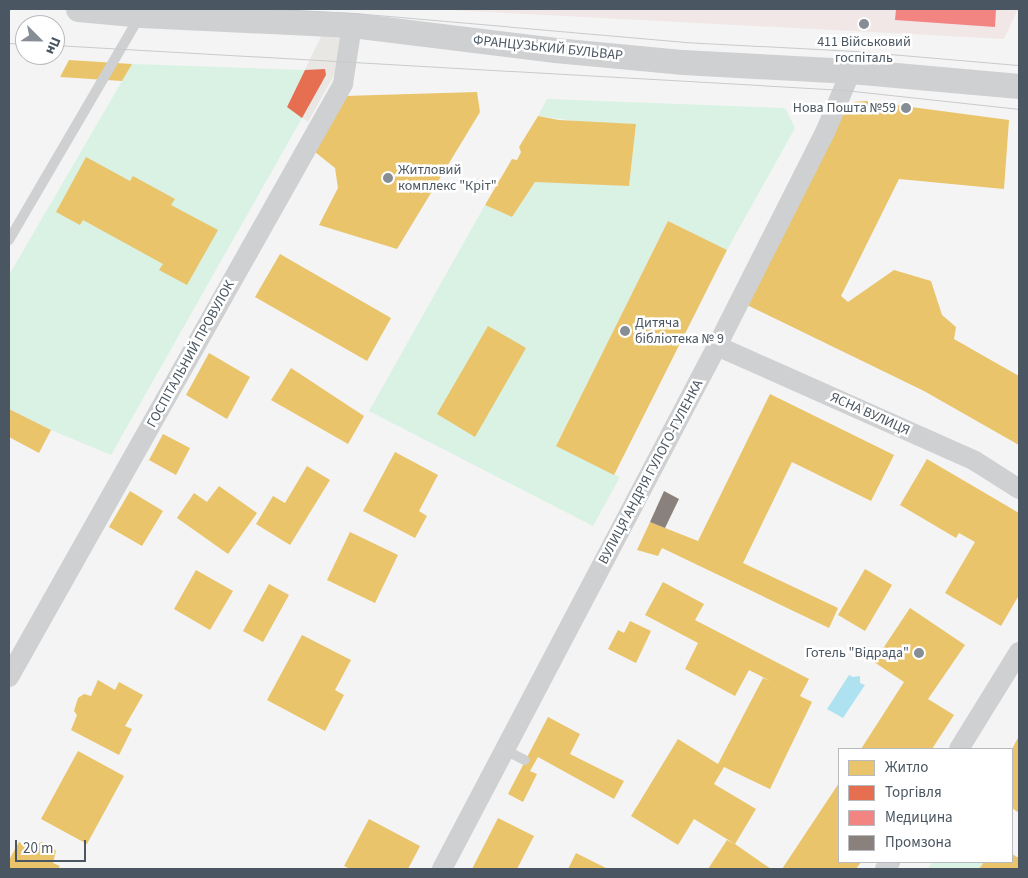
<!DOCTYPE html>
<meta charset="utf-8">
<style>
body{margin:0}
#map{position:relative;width:1028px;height:878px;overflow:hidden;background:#f4f4f4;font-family:"Source Sans 3",sans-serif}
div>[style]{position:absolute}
.commercial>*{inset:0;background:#e8e7e3}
.medical>*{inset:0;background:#f1e7e6}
.green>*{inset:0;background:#d9f2e3}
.water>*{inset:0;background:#aee2f0}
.homes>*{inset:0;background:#e9c46a}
.shops>*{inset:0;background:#e76f51}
.health>*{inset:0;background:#f28482}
.industry>*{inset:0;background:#8a817c}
.service>*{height:10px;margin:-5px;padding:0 5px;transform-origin:5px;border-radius:5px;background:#ced0d2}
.minor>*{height:20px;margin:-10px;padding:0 10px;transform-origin:10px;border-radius:10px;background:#ced0d2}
.tertiary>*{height:25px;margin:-12.5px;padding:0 12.5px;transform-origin:12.5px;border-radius:12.5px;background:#ced0d2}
.tram>*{height:1px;margin:-0.5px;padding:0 0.5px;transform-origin:0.5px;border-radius:0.5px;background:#c9cacc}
.dots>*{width:14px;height:14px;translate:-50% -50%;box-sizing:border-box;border:2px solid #fff;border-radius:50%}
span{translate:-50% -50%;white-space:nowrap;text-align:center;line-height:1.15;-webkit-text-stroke:5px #fff;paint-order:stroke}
.poi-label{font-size:14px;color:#4a5661}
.right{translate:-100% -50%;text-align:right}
.left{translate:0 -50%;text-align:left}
.street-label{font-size:14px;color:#4a5661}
.frame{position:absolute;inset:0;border:10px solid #4a5661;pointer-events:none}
.legend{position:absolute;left:838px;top:748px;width:175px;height:115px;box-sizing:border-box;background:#fff;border:1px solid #b7bbc0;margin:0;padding:6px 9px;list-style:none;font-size:15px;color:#4a5661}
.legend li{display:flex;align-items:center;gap:10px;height:25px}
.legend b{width:25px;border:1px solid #b7bbc0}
.north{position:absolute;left:15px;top:15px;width:50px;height:50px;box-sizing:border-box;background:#fff;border:1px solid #b7bbc0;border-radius:50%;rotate:113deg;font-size:14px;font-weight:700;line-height:20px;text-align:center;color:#4a5661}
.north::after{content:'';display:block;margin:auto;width:18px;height:22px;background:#868d94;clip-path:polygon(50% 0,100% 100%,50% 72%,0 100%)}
.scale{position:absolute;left:15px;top:840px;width:71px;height:22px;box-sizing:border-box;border:2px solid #4a5661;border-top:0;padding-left:6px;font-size:15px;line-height:18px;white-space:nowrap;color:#4a5661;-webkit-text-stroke:4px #fff;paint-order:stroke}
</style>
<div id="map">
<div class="commercial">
<i style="clip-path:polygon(326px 26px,350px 26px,333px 77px,308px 122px,287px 107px)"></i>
</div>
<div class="medical">
<i style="clip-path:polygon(431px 9px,1018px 9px,1004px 39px)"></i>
</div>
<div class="green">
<i style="clip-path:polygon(132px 64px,305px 70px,287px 106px,302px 118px,111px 455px,51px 430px,9px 409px,9px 275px)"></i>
<i style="clip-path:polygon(547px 99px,785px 108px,795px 128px,727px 250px,668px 221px,556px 445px,620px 477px,593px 526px,369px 411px,485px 205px,512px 217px,535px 182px,629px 185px,636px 124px,583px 122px,538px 116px)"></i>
<i style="clip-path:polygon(932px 862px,984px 862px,979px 869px,928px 869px)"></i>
</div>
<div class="water">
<i style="clip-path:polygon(849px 675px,853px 677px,860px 676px,860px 683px,865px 685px,843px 718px,827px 709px)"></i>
</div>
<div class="homes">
<i style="clip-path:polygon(69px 60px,132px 64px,122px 81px,60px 77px)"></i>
<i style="clip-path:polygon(477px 92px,480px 112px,397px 249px,319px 225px,338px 188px,335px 168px,310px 148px,344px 96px)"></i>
<i style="clip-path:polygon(866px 101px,1009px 120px,1004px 189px,899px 179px,841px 296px,848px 302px,894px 270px,931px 281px,942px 315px,956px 327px,954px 339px,1019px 376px,1019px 445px,924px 391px,747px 305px,843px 110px,853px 102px)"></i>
<i style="clip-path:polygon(538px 116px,559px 120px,636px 124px,629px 186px,535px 182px,512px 217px,485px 205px,512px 159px,517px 160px,521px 152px,519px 147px)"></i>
<i style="clip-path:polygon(86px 157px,130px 181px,133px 176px,175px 199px,171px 205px,218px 230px,187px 285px,159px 270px,163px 264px,83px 220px,80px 225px,56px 212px)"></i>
<i style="clip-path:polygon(668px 221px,727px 250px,614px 475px,556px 446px)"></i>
<i style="clip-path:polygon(280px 254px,391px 318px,367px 361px,255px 297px)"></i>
<i style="clip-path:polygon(488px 326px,526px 348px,475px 437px,437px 414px)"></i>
<i style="clip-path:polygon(209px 353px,250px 377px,227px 419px,186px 395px)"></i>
<i style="clip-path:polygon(291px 368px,364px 416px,348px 444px,271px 400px)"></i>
<i style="clip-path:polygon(770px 394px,894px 455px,871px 501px,792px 462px,743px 563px,838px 608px,829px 628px,662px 548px,658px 556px,637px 550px,650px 522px,698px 541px)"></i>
<i style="clip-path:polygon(9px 409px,51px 430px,39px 453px,9px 437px)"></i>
<i style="clip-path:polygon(163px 434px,190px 448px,176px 475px,149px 460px)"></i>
<i style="clip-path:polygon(395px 452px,438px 475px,419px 511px,427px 516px,415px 538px,363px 511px)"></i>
<i style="clip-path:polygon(927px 459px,1019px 513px,1019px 595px,1001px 626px,945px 593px,975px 542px,959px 533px,956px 538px,900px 505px)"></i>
<i style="clip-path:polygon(307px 466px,330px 480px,290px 545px,256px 524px,273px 496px,285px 503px)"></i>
<i style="clip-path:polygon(219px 486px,257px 513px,228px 554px,177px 518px,194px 493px,207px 502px)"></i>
<i style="clip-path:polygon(130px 491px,163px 511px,142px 546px,109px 527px)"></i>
<i style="clip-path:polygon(350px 532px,398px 555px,375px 603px,327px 580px)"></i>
<i style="clip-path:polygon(865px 569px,892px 585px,865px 631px,838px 615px)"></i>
<i style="clip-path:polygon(196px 570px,233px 591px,210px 630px,174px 609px)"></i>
<i style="clip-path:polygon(663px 582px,704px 604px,695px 620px,809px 679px,800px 696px,812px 702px,770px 789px,724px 767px,714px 784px,756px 809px,735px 844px,694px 819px,678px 845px,631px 816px,678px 739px,718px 764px,763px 678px,770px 681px,749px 670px,735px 696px,685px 669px,698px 643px,645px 615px)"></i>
<i style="clip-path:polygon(269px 584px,289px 595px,263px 642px,243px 631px)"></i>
<i style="clip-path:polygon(910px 608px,965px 645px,928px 699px,954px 715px,932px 749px,861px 749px,904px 682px,874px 662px)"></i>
<i style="clip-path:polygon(630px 621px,651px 631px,636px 663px,608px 649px,618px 630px,624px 633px)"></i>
<i style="clip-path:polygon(302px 635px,351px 660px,335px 690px,344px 695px,325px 731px,267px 700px)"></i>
<i style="clip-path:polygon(98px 680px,115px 690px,119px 682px,143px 695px,125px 726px,132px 729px,119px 755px,71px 730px,77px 715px,74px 711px,78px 698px,84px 694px,91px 696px)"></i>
<i style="clip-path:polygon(548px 717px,580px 734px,570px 754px,624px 781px,614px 799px,538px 757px,530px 771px,537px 774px,523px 802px,508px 794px)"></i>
<i style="clip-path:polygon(1019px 736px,1019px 813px,1012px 808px,1012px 749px)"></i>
<i style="clip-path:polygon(78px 751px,124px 776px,87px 844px,41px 819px)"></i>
<i style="clip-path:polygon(839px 783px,839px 862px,861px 862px,856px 869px,782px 869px)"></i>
<i style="clip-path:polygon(498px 818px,534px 836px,517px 869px,472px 869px)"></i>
<i style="clip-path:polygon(369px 819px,420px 846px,408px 869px,350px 869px,344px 866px)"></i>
<i style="clip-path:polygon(727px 840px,735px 844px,771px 869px,708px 869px)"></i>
<i style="clip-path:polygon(19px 842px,32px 848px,41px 842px,51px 846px,56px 851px,53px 863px,60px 866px,58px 869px,9px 869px,9px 860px)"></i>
<i style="clip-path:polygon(576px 853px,608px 869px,568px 869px)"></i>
<i style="clip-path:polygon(1012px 854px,1019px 858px,1019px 869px,979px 869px,984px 862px,1012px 862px)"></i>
</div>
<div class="shops">
<i style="clip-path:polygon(325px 69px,326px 75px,302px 118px,287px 107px,305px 70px)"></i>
</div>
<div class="health">
<i style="clip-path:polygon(896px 9px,996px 9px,995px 27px,895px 20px)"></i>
</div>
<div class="industry">
<i style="clip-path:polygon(664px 491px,679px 499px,665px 528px,650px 522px)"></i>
</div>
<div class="service">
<i style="left:9px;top:240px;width:259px;rotate:-59.7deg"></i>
<i style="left:505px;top:750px;width:22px;rotate:27deg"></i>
</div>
<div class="minor">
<i style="left:717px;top:346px;width:282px;rotate:24deg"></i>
<i style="left:975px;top:461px;width:52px;rotate:32.5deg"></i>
<i style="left:9px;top:677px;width:681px;rotate:-60.61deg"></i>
<i style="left:343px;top:84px;width:60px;rotate:-81.3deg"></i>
<i style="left:959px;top:749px;width:114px;rotate:-58.3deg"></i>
<i style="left:442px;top:869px;width:591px;rotate:-62.26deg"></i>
<i style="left:717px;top:346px;width:242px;rotate:-63.2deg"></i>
<i style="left:826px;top:130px;width:64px;rotate:-67deg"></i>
<i style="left:885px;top:869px;width:9px;rotate:-54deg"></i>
</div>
<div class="tertiary">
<i style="left:78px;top:9px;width:63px;rotate:5.4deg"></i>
<i style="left:141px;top:15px;width:211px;rotate:2.7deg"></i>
<i style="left:352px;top:25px;width:205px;rotate:7deg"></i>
<i style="left:555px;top:50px;width:129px;rotate:5.4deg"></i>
<i style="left:683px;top:62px;width:168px;rotate:3.1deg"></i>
<i style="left:851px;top:71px;width:169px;rotate:5.1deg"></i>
</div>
<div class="tram">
<i style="left:275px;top:9px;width:79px;rotate:2.9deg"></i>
<i style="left:354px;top:13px;width:330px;rotate:5deg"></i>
<i style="left:683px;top:42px;width:172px;rotate:3deg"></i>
<i style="left:855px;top:51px;width:165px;rotate:4.9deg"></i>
<i style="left:9px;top:43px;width:16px;rotate:4deg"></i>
<i style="left:55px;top:45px;width:790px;rotate:3.26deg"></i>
<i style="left:844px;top:90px;width:176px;rotate:6.2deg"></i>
</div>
<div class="dots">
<i style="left:864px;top:24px;background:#868d94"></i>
<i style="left:906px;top:108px;background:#868d94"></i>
<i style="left:388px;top:178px;background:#868d94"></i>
<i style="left:625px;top:331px;background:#868d94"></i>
<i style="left:919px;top:653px;background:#868d94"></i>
</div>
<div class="poi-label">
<span style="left:864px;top:50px">411 Військовий<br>госпіталь</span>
<span class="right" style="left:896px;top:108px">Нова Пошта №59</span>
<span class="left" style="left:398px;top:178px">Житловий<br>комплекс "Кріт"</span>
<span class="left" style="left:635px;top:331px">Дитяча<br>бібліотека № 9</span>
<span class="right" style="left:909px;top:653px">Готель "Відрада"</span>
</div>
<div class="street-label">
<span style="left:548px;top:48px;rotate:6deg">ФРАНЦУЗЬКИЙ БУЛЬВАР</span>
<span style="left:191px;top:354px;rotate:-61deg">ГОСПІТАЛЬНИЙ ПРОВУЛОК</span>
<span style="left:870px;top:414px;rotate:24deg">ЯСНА ВУЛИЦЯ</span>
<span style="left:651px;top:472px;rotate:-62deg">ВУЛИЦЯ АНДРІЯ ГУЛОГО-ГУЛЕНКА</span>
</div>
<div class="frame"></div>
<ul class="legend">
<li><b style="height:14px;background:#e9c46a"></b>Житло</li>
<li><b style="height:14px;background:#e76f51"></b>Торгівля</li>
<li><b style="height:14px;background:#f28482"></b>Медицина</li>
<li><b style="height:14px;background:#8a817c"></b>Промзона</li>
</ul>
<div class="north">Пн</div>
<div class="scale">20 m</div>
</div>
